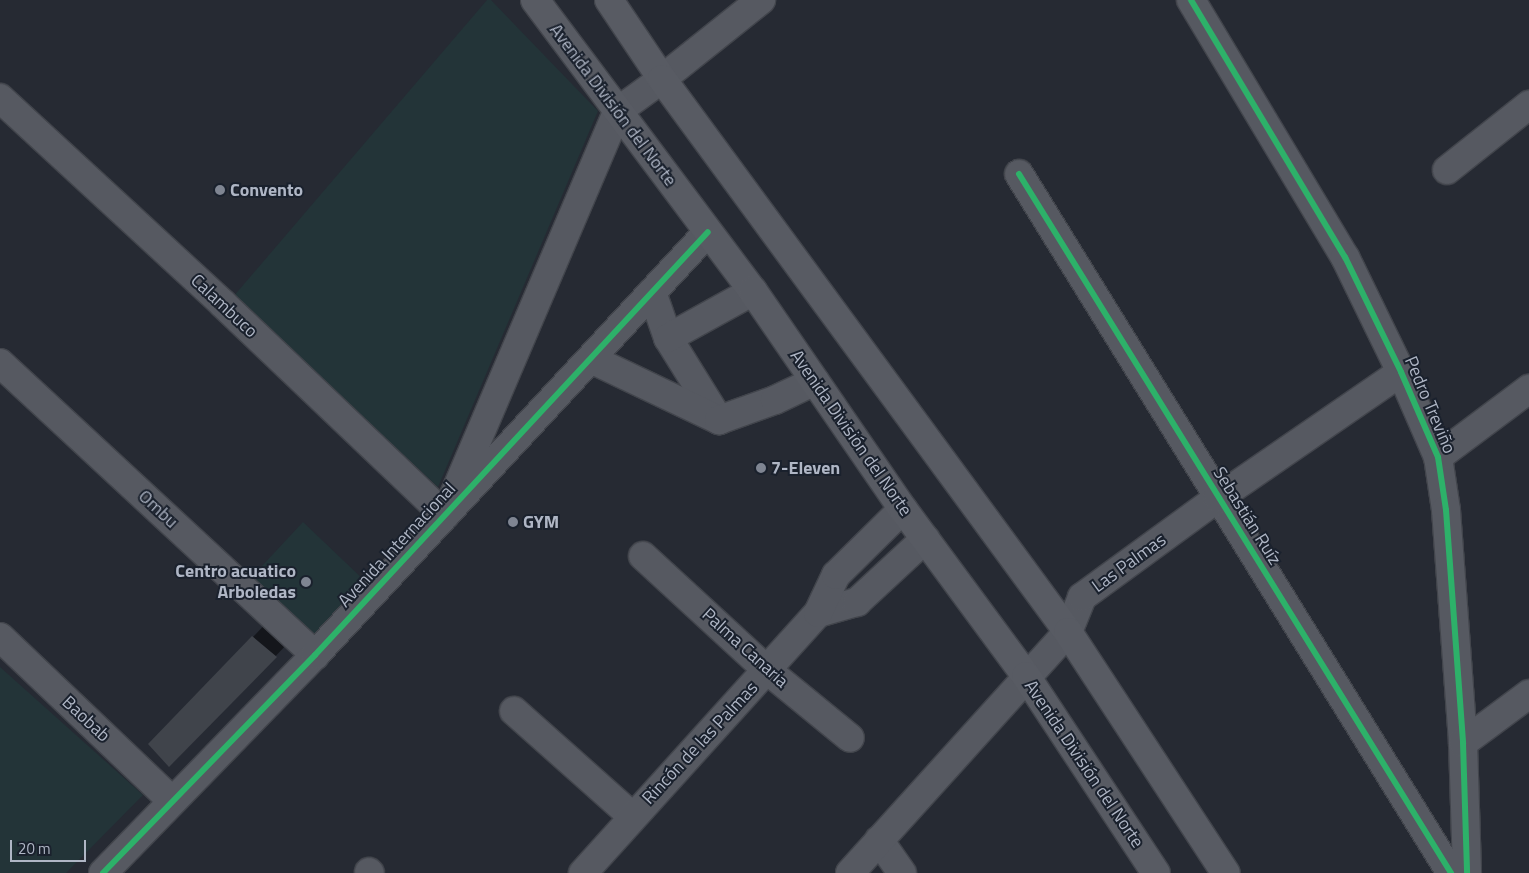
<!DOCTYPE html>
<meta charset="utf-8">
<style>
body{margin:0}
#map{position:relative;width:1529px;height:873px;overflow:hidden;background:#262a33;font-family:"Titillium Web",sans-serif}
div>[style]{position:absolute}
.green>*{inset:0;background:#233438}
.shadow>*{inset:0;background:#0007}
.building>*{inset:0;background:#40444b}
.roads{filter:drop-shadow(1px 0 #42454c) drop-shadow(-1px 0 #42454c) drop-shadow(0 1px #42454c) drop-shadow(0 -1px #42454c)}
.minor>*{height:28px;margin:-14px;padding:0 14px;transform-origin:14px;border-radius:14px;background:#565961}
.major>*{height:28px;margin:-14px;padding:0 14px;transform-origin:14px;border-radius:14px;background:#585b63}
.cycleway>*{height:6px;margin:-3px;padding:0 3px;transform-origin:3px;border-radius:3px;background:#2db169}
.dots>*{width:14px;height:14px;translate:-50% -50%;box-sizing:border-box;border:2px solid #1a212d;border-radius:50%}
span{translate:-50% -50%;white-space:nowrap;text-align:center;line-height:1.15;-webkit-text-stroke:4px #1a212d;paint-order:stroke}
.street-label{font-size:18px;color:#afb6c5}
.poi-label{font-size:18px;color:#afb6c5;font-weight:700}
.left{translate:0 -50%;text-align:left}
.right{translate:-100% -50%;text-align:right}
.scale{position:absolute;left:10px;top:840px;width:76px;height:22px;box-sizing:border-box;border:2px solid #afb6c5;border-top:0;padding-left:6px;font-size:15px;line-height:18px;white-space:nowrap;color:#afb6c5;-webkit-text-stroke:4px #1a212d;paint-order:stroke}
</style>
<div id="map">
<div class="green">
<i style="clip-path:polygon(487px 0,491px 0,598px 111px,438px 487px,233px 297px)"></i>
<i style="clip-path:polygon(303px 522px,366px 582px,309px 643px,246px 583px)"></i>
<i style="clip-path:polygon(0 667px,143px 795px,66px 873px,0 873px)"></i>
</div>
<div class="shadow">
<i style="clip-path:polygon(269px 620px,292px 639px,186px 749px,253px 637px)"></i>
</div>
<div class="building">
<i style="clip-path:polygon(252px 636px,277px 657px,169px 767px,148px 744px)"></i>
</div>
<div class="roads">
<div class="minor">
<i style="left:1191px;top:0;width:300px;rotate:59.1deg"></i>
<i style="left:1345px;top:257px;width:128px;rotate:64deg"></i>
<i style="left:1401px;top:372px;width:93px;rotate:66.5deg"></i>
<i style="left:1438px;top:457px;width:54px;rotate:81.4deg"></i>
<i style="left:1446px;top:510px;width:234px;rotate:85.8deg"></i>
<i style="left:1463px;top:743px;width:130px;rotate:88.2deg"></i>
<i style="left:0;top:98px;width:302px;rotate:42.7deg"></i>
<i style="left:222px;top:303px;width:308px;rotate:43.6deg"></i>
<i style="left:1447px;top:170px;width:105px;rotate:-38.4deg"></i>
<i style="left:1019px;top:174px;width:822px;rotate:58.28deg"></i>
<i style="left:652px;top:292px;width:49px;rotate:70.8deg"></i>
<i style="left:668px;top:338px;width:97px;rotate:58.1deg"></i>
<i style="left:668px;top:338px;width:97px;rotate:-28.9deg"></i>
<i style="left:591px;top:359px;width:142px;rotate:25.5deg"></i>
<i style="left:719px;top:420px;width:59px;rotate:-19.7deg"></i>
<i style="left:775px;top:400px;width:44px;rotate:-25.4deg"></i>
<i style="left:0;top:363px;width:430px;rotate:42.8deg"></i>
<i style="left:1438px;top:457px;width:114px;rotate:-36.8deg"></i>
<i style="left:453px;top:497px;width:420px;rotate:-66.9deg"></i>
<i style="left:618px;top:111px;width:54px;rotate:-36deg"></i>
<i style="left:662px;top:79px;width:127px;rotate:-38.6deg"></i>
<i style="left:643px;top:556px;width:168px;rotate:42.6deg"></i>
<i style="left:767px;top:670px;width:107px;rotate:39.3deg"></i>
<i style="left:818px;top:613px;width:41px;rotate:-15.8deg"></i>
<i style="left:857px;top:602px;width:93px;rotate:-42.8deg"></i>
<i style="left:0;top:637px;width:238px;rotate:43.6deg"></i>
<i style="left:514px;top:711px;width:158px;rotate:41.7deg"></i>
<i style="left:1463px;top:743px;width:82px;rotate:-36.6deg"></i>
<i style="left:879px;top:840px;width:40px;rotate:55.1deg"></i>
<i style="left:369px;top:872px;width:1px;rotate:45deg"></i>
<i style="left:103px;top:873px;width:304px;rotate:-45.8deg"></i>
<i style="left:315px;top:655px;width:577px;rotate:-47.11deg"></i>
<i style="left:583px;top:873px;width:350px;rotate:-47.9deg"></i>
<i style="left:818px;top:613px;width:42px;rotate:-64.7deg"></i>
<i style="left:836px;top:575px;width:94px;rotate:-44.6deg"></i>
<i style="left:850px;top:873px;width:325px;rotate:-47.9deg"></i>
<i style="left:1068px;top:632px;width:38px;rotate:-68deg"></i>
<i style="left:1082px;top:597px;width:168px;rotate:-36.1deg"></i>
<i style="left:1218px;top:498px;width:222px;rotate:-34.5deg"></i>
</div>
<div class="major">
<i style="left:535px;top:0;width:364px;rotate:53.2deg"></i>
<i style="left:753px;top:291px;width:265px;rotate:55.5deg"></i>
<i style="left:903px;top:509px;width:207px;rotate:53.6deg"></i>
<i style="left:1026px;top:676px;width:236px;rotate:56.6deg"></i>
<i style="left:609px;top:0;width:95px;rotate:56.1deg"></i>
<i style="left:662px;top:79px;width:686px;rotate:53.71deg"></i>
<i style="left:1068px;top:632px;width:288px;rotate:56.8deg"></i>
</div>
</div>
<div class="cycleway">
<i style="left:1191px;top:0;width:300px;rotate:59.1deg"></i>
<i style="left:1345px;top:257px;width:128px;rotate:64deg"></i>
<i style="left:1401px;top:372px;width:93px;rotate:66.5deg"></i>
<i style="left:1438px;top:457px;width:54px;rotate:81.4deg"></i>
<i style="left:1446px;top:510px;width:234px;rotate:85.8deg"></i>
<i style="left:1463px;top:743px;width:130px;rotate:88.2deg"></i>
<i style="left:1019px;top:174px;width:822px;rotate:58.28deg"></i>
<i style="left:103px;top:873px;width:304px;rotate:-45.8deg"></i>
<i style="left:315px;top:655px;width:577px;rotate:-47.11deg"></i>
</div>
<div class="dots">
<i style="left:220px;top:190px;background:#7f8592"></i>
<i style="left:761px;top:468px;background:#7f8592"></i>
<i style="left:513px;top:522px;background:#7f8592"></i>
<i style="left:306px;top:582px;background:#7f8592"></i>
</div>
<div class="street-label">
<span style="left:613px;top:105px;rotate:53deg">Avenida División del Norte</span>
<span style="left:224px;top:306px;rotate:43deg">Calambuco</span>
<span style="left:1430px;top:405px;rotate:67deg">Pedro Treviño</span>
<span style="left:851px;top:433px;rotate:55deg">Avenida División del Norte</span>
<span style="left:158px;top:509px;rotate:43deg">Ombu</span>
<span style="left:1247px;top:516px;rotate:58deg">Sebastián Ruíz</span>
<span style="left:397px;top:545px;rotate:-47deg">Avenida Internacional</span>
<span style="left:1129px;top:563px;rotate:-36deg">Las Palmas</span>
<span style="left:745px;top:648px;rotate:42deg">Palma Canaria</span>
<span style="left:86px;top:719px;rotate:43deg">Baobab</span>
<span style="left:700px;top:743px;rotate:-47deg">Rincón de las Palmas</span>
<span style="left:1084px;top:764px;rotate:56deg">Avenida División del Norte</span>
</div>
<div class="poi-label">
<span class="left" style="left:230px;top:190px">Convento</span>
<span class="left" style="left:771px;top:468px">7-Eleven</span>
<span class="left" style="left:523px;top:522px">GYM</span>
<span class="right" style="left:296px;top:582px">Centro acuatico<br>Arboledas</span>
</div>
<div class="scale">20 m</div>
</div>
